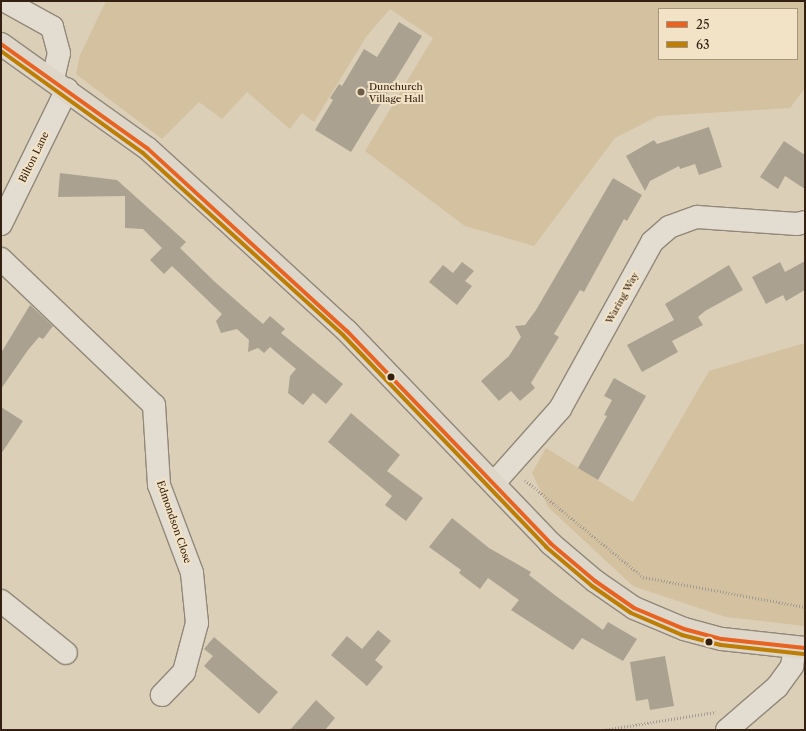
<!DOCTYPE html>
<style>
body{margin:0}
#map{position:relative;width:806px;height:731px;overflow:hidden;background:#dccfb7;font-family:"Libre Caslon Text",serif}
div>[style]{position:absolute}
.green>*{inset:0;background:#d3c1a0}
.building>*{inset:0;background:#aaa190}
.path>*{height:2.5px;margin-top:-1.25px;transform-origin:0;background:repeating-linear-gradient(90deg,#a39c92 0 1px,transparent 0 3px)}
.roads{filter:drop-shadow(1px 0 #918879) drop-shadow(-1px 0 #918879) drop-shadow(0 1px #918879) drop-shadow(0 -1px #918879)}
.minor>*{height:22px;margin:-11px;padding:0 11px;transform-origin:11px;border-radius:11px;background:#e3dcd0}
.major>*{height:22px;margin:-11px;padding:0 11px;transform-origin:11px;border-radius:11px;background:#ded6c8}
.bus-1>*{height:4px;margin:-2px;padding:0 2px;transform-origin:2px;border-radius:2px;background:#e86221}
.bus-2>*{height:4px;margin:-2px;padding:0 2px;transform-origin:2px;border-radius:2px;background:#bc7e05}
.dots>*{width:11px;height:11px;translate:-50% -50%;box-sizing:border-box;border:2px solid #f2e3c6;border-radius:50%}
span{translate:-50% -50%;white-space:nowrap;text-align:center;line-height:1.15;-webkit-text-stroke:4px #f2e3c6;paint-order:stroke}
.poi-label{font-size:10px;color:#342012}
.left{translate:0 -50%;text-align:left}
.street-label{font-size:10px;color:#342012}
.frame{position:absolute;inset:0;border:2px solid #342012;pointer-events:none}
.legend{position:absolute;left:658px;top:8px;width:140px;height:52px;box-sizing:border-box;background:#f2e3c6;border:1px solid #a6957e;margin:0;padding:5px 7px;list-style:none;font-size:12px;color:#342012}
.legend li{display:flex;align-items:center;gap:8px;height:20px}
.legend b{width:20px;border:1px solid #a6957e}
</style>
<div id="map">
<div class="green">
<i style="clip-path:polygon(evenodd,106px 1px,805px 1px,805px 88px,790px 108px,658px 116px,615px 138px,534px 246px,465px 226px,365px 151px,433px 38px,390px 9px,366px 37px,314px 122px,302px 113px,290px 129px,247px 92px,222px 119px,199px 102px,162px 139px,76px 74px,80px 55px,106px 1px,659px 9px,797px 9px,797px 59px,659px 59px,659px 9px)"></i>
<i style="clip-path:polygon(805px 343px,805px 626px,726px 617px,633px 586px,548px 507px,532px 473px,546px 448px,633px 502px,709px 371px)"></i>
</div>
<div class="building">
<i style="clip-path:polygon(399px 22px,422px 36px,351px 152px,315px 130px,333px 100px,330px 98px,339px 84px,342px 86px,364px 49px,377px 57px)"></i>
<i style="clip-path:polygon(709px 127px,722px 167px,699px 175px,695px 164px,680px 169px,679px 166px,650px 181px,645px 191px,626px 156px,654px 140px,657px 144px)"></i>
<i style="clip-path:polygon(784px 141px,805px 155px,805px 189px,785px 176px,778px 189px,760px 177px)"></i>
<i style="clip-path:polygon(60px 173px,117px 180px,186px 242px,180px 248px,215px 282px,263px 324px,270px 316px,285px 329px,281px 333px,343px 384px,326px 404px,313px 393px,303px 405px,288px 393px,290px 376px,296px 369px,270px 347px,264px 353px,258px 348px,248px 352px,249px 340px,237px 329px,221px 333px,216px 321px,222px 314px,172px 266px,164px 274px,150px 260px,162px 248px,143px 229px,125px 228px,125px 196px,58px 197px)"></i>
<i style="clip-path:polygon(613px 178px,642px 195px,627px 221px,624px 219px,584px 292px,580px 290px,554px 334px,559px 337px,531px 383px,535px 388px,520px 401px,511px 391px,499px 401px,481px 381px,509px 356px,521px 337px,515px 326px,525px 325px,536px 310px)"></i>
<i style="clip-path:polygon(805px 261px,805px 290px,786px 301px,783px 295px,766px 304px,752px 277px,780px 262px,785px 272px)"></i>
<i style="clip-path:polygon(462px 262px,474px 271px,465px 281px,472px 286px,457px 305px,429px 282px,443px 265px,453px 273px)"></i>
<i style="clip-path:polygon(729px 265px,743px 290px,705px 311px,698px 317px,703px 325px,672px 341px,678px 352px,642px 372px,627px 345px,674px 320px,665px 304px)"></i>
<i style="clip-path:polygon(30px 305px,53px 326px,43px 339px,39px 337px,28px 350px,1px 389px,1px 353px)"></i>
<i style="clip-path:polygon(614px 378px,646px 396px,598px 480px,578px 468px,607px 416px,604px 415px,612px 400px,604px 396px)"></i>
<i style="clip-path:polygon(1px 407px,23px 421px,1px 454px)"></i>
<i style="clip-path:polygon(351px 413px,400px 455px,387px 471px,423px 498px,406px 521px,385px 505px,392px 496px,328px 442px)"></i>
<i style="clip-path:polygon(452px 518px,489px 548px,531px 572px,529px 575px,556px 596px,603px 630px,608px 622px,637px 639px,623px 661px,582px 638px,573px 650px,511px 610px,519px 600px,488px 578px,480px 589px,459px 573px,461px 570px,429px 547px)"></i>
<i style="clip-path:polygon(378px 630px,391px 641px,375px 660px,383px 667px,367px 686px,331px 655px,347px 636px,362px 649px)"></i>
<i style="clip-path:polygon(214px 637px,278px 692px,259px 714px,204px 666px,213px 656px,204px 649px)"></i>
<i style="clip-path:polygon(665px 656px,674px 706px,650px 710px,648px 699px,636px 701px,630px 662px)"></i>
<i style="clip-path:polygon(316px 700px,335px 718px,325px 730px,290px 730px)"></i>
</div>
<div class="path">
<i style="left:525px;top:480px;width:153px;rotate:39.4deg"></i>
<i style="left:643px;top:577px;width:165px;rotate:10.5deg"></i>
<i style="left:603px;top:730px;width:114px;rotate:-9.1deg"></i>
</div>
<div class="roads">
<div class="minor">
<i style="left:5px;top:1px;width:54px;rotate:29deg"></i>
<i style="left:52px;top:27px;width:27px;rotate:75deg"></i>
<i style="left:59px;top:53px;width:26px;rotate:103deg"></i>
<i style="left:1px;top:224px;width:150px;rotate:-63.9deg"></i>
<i style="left:1px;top:259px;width:211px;rotate:43.7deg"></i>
<i style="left:154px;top:405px;width:80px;rotate:86.4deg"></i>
<i style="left:159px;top:485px;width:94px;rotate:69.4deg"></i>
<i style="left:192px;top:573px;width:50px;rotate:84.3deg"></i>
<i style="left:197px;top:623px;width:51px;rotate:104.9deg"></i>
<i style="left:184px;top:672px;width:32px;rotate:134deg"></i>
<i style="left:494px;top:483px;width:99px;rotate:-48.3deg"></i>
<i style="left:560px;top:409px;width:191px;rotate:-61.1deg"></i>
<i style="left:652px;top:242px;width:23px;rotate:-41deg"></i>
<i style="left:669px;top:227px;width:30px;rotate:-20deg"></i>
<i style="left:697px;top:217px;width:100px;rotate:4deg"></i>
<i style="left:797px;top:224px;width:8px;rotate:-14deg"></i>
<i style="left:1px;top:601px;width:83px;rotate:38.7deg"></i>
<i style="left:727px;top:730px;width:66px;rotate:-40.7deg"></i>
<i style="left:777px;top:687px;width:26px;rotate:-54deg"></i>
<i style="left:792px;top:666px;width:18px;rotate:-81deg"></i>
</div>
<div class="major">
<i style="left:1px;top:44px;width:179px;rotate:35.5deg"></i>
<i style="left:147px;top:148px;width:104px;rotate:42.3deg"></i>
<i style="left:224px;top:218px;width:167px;rotate:42.6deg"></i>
<i style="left:347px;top:331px;width:294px;rotate:46.2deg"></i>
<i style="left:550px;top:543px;width:59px;rotate:40.2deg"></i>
<i style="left:595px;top:581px;width:47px;rotate:34.7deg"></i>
<i style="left:634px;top:608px;width:54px;rotate:22.8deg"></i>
<i style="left:684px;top:629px;width:39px;rotate:15deg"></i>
<i style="left:722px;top:639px;width:83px;rotate:6.2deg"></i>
</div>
</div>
<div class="bus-1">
<i style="left:1px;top:44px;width:179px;rotate:35.5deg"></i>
<i style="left:147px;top:148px;width:271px;rotate:42.5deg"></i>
<i style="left:347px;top:331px;width:294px;rotate:46.2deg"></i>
<i style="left:550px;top:543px;width:59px;rotate:40.2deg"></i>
<i style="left:595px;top:581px;width:47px;rotate:34.7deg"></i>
<i style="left:634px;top:608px;width:54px;rotate:22.8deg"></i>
<i style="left:684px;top:629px;width:39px;rotate:15deg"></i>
<i style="left:722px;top:639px;width:83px;rotate:6.2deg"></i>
</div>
<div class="bus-2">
<i style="left:1px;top:51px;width:175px;rotate:35.7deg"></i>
<i style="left:143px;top:153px;width:270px;rotate:42.3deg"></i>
<i style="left:343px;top:335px;width:294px;rotate:46.2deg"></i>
<i style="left:546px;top:547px;width:60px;rotate:40.3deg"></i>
<i style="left:592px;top:586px;width:47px;rotate:34.7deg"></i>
<i style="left:631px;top:613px;width:56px;rotate:23.3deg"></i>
<i style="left:682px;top:635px;width:40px;rotate:14.4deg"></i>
<i style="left:721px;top:645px;width:83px;rotate:6.2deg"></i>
</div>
<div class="dots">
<i style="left:361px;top:92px;background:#6f5d4c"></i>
<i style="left:391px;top:377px;background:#342012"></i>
<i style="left:709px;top:642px;background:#342012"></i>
</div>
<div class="poi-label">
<span class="left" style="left:369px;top:92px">Dunchurch<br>Village Hall</span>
</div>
<div class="street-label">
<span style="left:34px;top:157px;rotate:-64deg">Bilton Lane</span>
<span style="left:622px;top:298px;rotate:-61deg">Waring Way</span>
<span style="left:174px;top:522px;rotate:71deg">Edmondson Close</span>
</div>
<div class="frame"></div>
<ul class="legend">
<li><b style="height:5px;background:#e86221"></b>25</li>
<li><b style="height:5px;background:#bc7e05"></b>63</li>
</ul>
</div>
